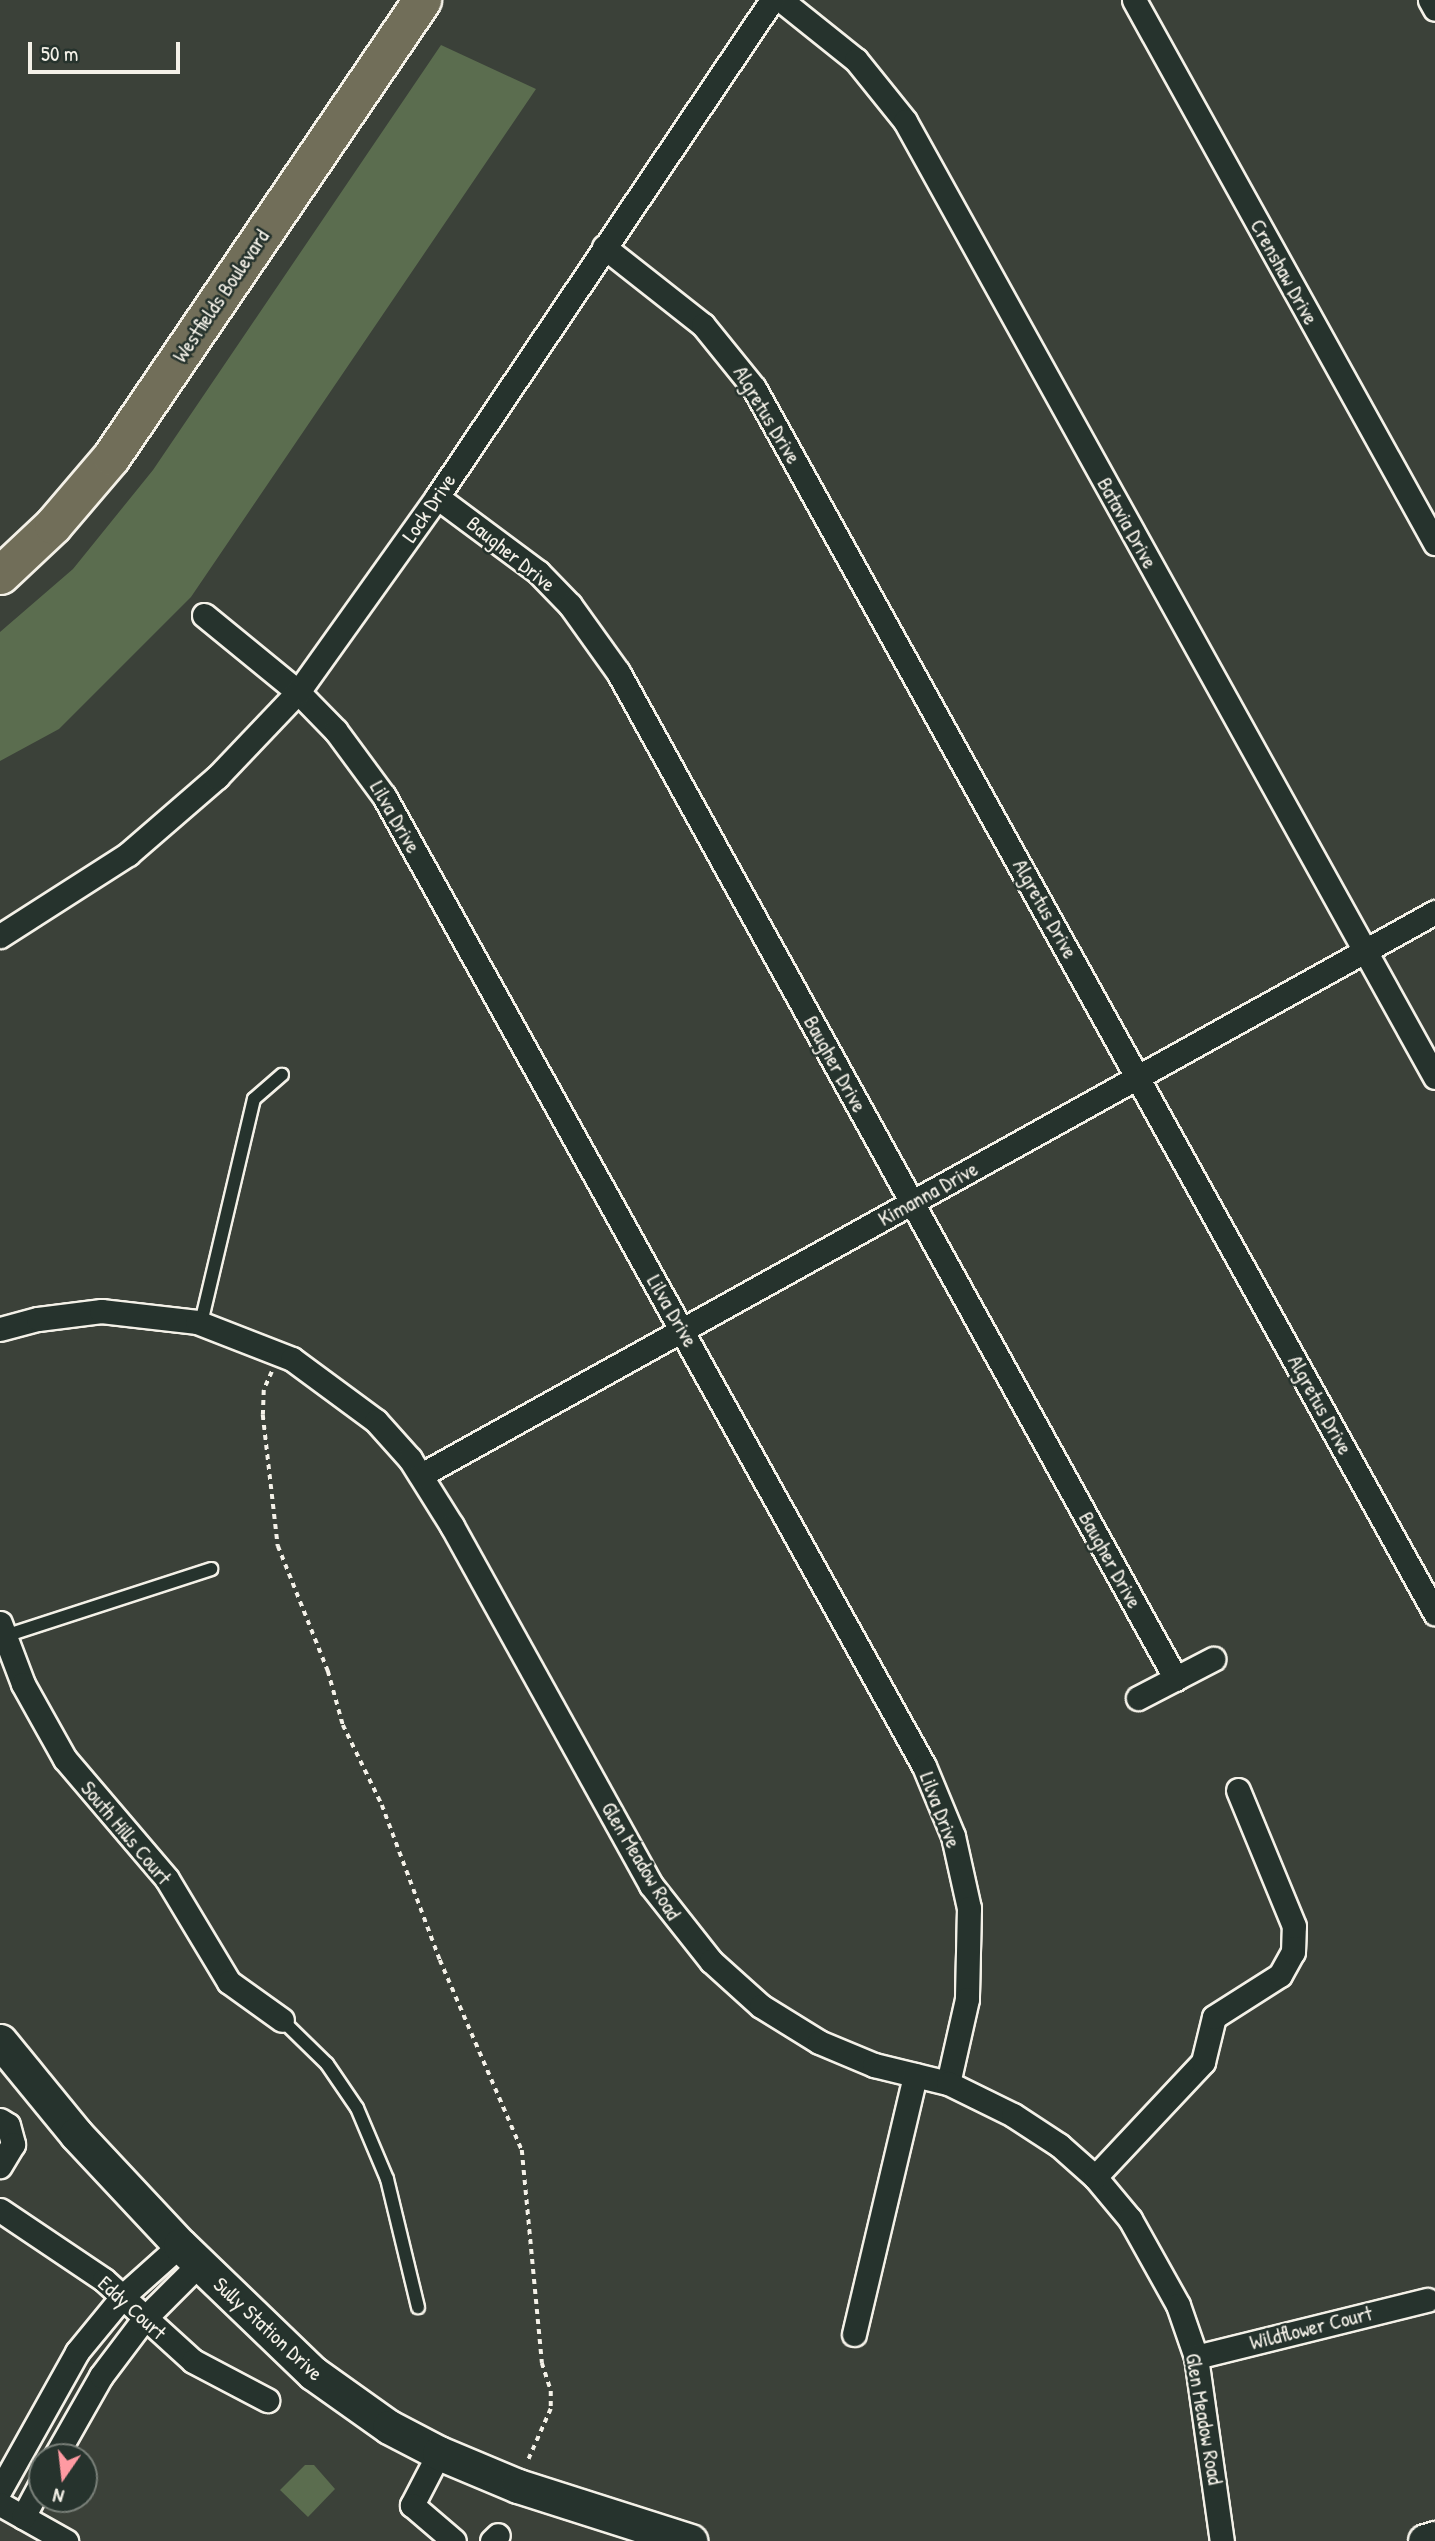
<!DOCTYPE html>
<style>
body{margin:0}
#map{position:relative;width:1435px;height:2541px;overflow:hidden;background:#3b4139;font-family:"Patrick Hand",sans-serif}
div>[style]{position:absolute}
.green>*{inset:0;background:#5b6d4f}
.path>*{height:3.5px;margin-top:-1.75px;transform-origin:0;background:repeating-linear-gradient(90deg,#f4f1e8 0 5px,transparent 0 10px)}
.roads{filter:drop-shadow(2px 0 #f4f1e8) drop-shadow(-2px 0 #f4f1e8) drop-shadow(0 2px #f4f1e8) drop-shadow(0 -2px #f4f1e8)}
.lane>*{height:12px;margin:-6px;padding:0 6px;transform-origin:6px;border-radius:6px;background:#26332d}
.street>*{height:23px;margin:-11.5px;padding:0 11.5px;transform-origin:11.5px;border-radius:11.5px;background:#26332d}
.secondary>*{height:33px;margin:-16.5px;padding:0 16.5px;transform-origin:16.5px;border-radius:16.5px;background:#26332d}
.primary>*{height:37px;margin:-18.5px;padding:0 18.5px;transform-origin:18.5px;border-radius:18.5px;background:#716e59}
span{translate:-50% -50%;white-space:nowrap;text-align:center;line-height:1.15;-webkit-text-stroke:5px #26332d;paint-order:stroke}
.street-label{font-size:21px;color:#f4f1e8}
.north{position:absolute;left:28px;top:2443px;width:70px;height:70px;box-sizing:border-box;background:#26332d;border:2px solid #787f78;border-radius:50%;rotate:194deg;font-size:19px;font-weight:700;line-height:28px;text-align:center;color:#f4f1e8}
.north::after{content:'';display:block;margin:auto;width:24px;height:32px;background:#ff9aa2;clip-path:polygon(50% 0,100% 100%,50% 72%,0 100%)}
.scale{position:absolute;left:28px;top:42px;width:152px;height:32px;box-sizing:border-box;border:4px solid #f4f1e8;border-top:0;padding-left:9px;font-size:21px;line-height:24px;white-space:nowrap;color:#f4f1e8;-webkit-text-stroke:5px #26332d;paint-order:stroke}
</style>
<div id="map">
<div class="green">
<i style="clip-path:polygon(441px 45px,536px 89px,191px 597px,59px 729px,0 761px,0 632px,73px 569px,153px 470px)"></i>
<i style="clip-path:polygon(305px 2465px,314px 2465px,335px 2489px,308px 2517px,280px 2490px)"></i>
</div>
<div class="path">
<i style="left:272px;top:1372px;width:20px;rotate:114deg"></i>
<i style="left:264px;top:1390px;width:25px;rotate:92deg"></i>
<i style="left:263px;top:1415px;width:132px;rotate:83.5deg"></i>
<i style="left:278px;top:1546px;width:135px;rotate:68.2deg"></i>
<i style="left:328px;top:1671px;width:56px;rotate:74.5deg"></i>
<i style="left:343px;top:1725px;width:89px;rotate:64deg"></i>
<i style="left:382px;top:1805px;width:165px;rotate:69.5deg"></i>
<i style="left:440px;top:1960px;width:207px;rotate:66.7deg"></i>
<i style="left:522px;top:2150px;width:214px;rotate:84.6deg"></i>
<i style="left:542px;top:2363px;width:29px;rotate:72deg"></i>
<i style="left:551px;top:2391px;width:18px;rotate:90deg"></i>
<i style="left:551px;top:2409px;width:57px;rotate:113.9deg"></i>
</div>
<div class="roads">
<div class="lane">
<i style="left:201px;top:1323px;width:230px;rotate:-76.7deg"></i>
<i style="left:254px;top:1099px;width:37px;rotate:-41deg"></i>
<i style="left:5px;top:1636px;width:217px;rotate:-18deg"></i>
<i style="left:282px;top:2020px;width:63px;rotate:44.4deg"></i>
<i style="left:327px;top:2064px;width:53px;rotate:55.7deg"></i>
<i style="left:357px;top:2108px;width:77px;rotate:67.1deg"></i>
<i style="left:387px;top:2179px;width:132px;rotate:76.4deg"></i>
</div>
<div class="street">
<i style="left:781px;top:0;width:96px;rotate:38.7deg"></i>
<i style="left:856px;top:60px;width:78px;rotate:51.2deg"></i>
<i style="left:905px;top:121px;width:1093px;rotate:61deg"></i>
<i style="left:1134px;top:0;width:621px;rotate:61deg"></i>
<i style="left:1430px;top:0;width:10px;rotate:61deg"></i>
<i style="left:604px;top:247px;width:126px;rotate:38.2deg"></i>
<i style="left:703px;top:325px;width:81px;rotate:51deg"></i>
<i style="left:754px;top:388px;width:1402px;rotate:60.93deg"></i>
<i style="left:437px;top:497px;width:126px;rotate:36.6deg"></i>
<i style="left:538px;top:572px;width:46px;rotate:45.9deg"></i>
<i style="left:570px;top:605px;width:82px;rotate:54.4deg"></i>
<i style="left:618px;top:672px;width:1151px;rotate:61.01deg"></i>
<i style="left:204px;top:615px;width:122px;rotate:39.3deg"></i>
<i style="left:298px;top:692px;width:54px;rotate:45.7deg"></i>
<i style="left:336px;top:731px;width:81px;rotate:53.6deg"></i>
<i style="left:384px;top:796px;width:1110px;rotate:60.9deg"></i>
<i style="left:924px;top:1766px;width:76px;rotate:67.5deg"></i>
<i style="left:953px;top:1836px;width:74px;rotate:77.5deg"></i>
<i style="left:969px;top:1908px;width:91px;rotate:91.3deg"></i>
<i style="left:967px;top:1999px;width:86px;rotate:102.7deg"></i>
<i style="left:0;top:936px;width:152px;rotate:-32.6deg"></i>
<i style="left:128px;top:854px;width:118px;rotate:-40.9deg"></i>
<i style="left:217px;top:777px;width:117px;rotate:-46.4deg"></i>
<i style="left:298px;top:692px;width:239px;rotate:-54.5deg"></i>
<i style="left:437px;top:497px;width:599px;rotate:-56.02deg"></i>
<i style="left:0;top:1329px;width:39px;rotate:-15deg"></i>
<i style="left:38px;top:1319px;width:64px;rotate:-7.2deg"></i>
<i style="left:101px;top:1311px;width:97px;rotate:6.5deg"></i>
<i style="left:197px;top:1322px;width:102px;rotate:21.3deg"></i>
<i style="left:292px;top:1359px;width:104px;rotate:36.4deg"></i>
<i style="left:376px;top:1421px;width:51px;rotate:48.2deg"></i>
<i style="left:410px;top:1459px;width:79px;rotate:57.9deg"></i>
<i style="left:452px;top:1526px;width:410px;rotate:61deg"></i>
<i style="left:651px;top:1885px;width:97px;rotate:51.7deg"></i>
<i style="left:711px;top:1961px;width:67px;rotate:42deg"></i>
<i style="left:761px;top:2006px;width:68px;rotate:31.8deg"></i>
<i style="left:819px;top:2042px;width:60px;rotate:22.7deg"></i>
<i style="left:874px;top:2065px;width:76px;rotate:13.7deg"></i>
<i style="left:948px;top:2083px;width:72px;rotate:26.2deg"></i>
<i style="left:1013px;top:2115px;width:55px;rotate:33.1deg"></i>
<i style="left:1059px;top:2145px;width:48px;rotate:41.6deg"></i>
<i style="left:1095px;top:2177px;width:55px;rotate:50.2deg"></i>
<i style="left:1130px;top:2219px;width:98px;rotate:60.8deg"></i>
<i style="left:1178px;top:2305px;width:55px;rotate:70.9deg"></i>
<i style="left:1196px;top:2357px;width:186px;rotate:82deg"></i>
<i style="left:421px;top:1475px;width:1160px;rotate:-29.04deg"></i>
<i style="left:0;top:1623px;width:65px;rotate:69.3deg"></i>
<i style="left:23px;top:1684px;width:86px;rotate:60.8deg"></i>
<i style="left:65px;top:1759px;width:157px;rotate:49.6deg"></i>
<i style="left:167px;top:1879px;width:120px;rotate:59deg"></i>
<i style="left:229px;top:1982px;width:65px;rotate:35.6deg"></i>
<i style="left:1138px;top:1698px;width:85px;rotate:-27.5deg"></i>
<i style="left:0;top:2120px;width:9px;rotate:32deg"></i>
<i style="left:8px;top:2125px;width:20px;rotate:75deg"></i>
<i style="left:13px;top:2144px;width:26px;rotate:121deg"></i>
<i style="left:1095px;top:2177px;width:158px;rotate:-46.8deg"></i>
<i style="left:1203px;top:2062px;width:46px;rotate:-76.3deg"></i>
<i style="left:1214px;top:2017px;width:78px;rotate:-32.5deg"></i>
<i style="left:1280px;top:1975px;width:26px;rotate:-61deg"></i>
<i style="left:1293px;top:1952px;width:26px;rotate:-88deg"></i>
<i style="left:1294px;top:1926px;width:147px;rotate:-112.4deg"></i>
<i style="left:0;top:2210px;width:125px;rotate:33.9deg"></i>
<i style="left:104px;top:2280px;width:120px;rotate:42.3deg"></i>
<i style="left:193px;top:2361px;width:84px;rotate:27.8deg"></i>
<i style="left:854px;top:2334px;width:266px;rotate:-76.7deg"></i>
<i style="left:1196px;top:2357px;width:238px;rotate:-13.9deg"></i>
<i style="left:439px;top:2453px;width:59px;rotate:117.4deg"></i>
<i style="left:412px;top:2505px;width:55px;rotate:40.6deg"></i>
<i style="left:55px;top:2457px;width:93px;rotate:-60.4deg"></i>
<i style="left:101px;top:2376px;width:71px;rotate:-53deg"></i>
<i style="left:144px;top:2319px;width:78px;rotate:-45deg"></i>
<i style="left:0;top:2490px;width:158px;rotate:-60.8deg"></i>
<i style="left:77px;top:2352px;width:72px;rotate:-50.6deg"></i>
<i style="left:123px;top:2296px;width:76px;rotate:-41.8deg"></i>
<i style="left:0;top:2504px;width:76px;rotate:29.3deg"></i>
<i style="left:23px;top:2517px;width:40px;rotate:-62deg"></i>
<i style="left:492px;top:2541px;width:8px;rotate:-45deg"></i>
</div>
<div class="secondary">
<i style="left:0;top:2041px;width:120px;rotate:50.7deg"></i>
<i style="left:76px;top:2134px;width:152px;rotate:46.9deg"></i>
<i style="left:180px;top:2245px;width:185px;rotate:43.9deg"></i>
<i style="left:313px;top:2373px;width:93px;rotate:35.4deg"></i>
<i style="left:389px;top:2427px;width:56px;rotate:27.5deg"></i>
<i style="left:439px;top:2453px;width:86px;rotate:22.7deg"></i>
<i style="left:518px;top:2486px;width:181px;rotate:17.7deg"></i>
<i style="left:1425px;top:2541px;width:10px;rotate:-17deg"></i>
</div>
<div class="primary">
<i style="left:0;top:575px;width:73px;rotate:-43.3deg"></i>
<i style="left:53px;top:525px;width:89px;rotate:-49.5deg"></i>
<i style="left:111px;top:457px;width:553px;rotate:-55.76deg"></i>
</div>
</div>
<div class="street-label">
<span style="left:1284px;top:272px;rotate:61deg">Crenshaw Drive</span>
<span style="left:221px;top:296px;rotate:-56deg">Westfields Boulevard</span>
<span style="left:767px;top:415px;rotate:59deg">Algretus Drive</span>
<span style="left:429px;top:508px;rotate:-56deg">Lock Drive</span>
<span style="left:1127px;top:523px;rotate:61deg">Batavia Drive</span>
<span style="left:511px;top:554px;rotate:39deg">Baugher Drive</span>
<span style="left:395px;top:817px;rotate:60deg">Lilva Drive</span>
<span style="left:1045px;top:909px;rotate:61deg">Algretus Drive</span>
<span style="left:835px;top:1064px;rotate:61deg">Baugher Drive</span>
<span style="left:928px;top:1194px;rotate:-29deg">Kimanna Drive</span>
<span style="left:672px;top:1311px;rotate:60deg">Lilva Drive</span>
<span style="left:1320px;top:1405px;rotate:61deg">Algretus Drive</span>
<span style="left:1110px;top:1560px;rotate:61deg">Baugher Drive</span>
<span style="left:940px;top:1810px;rotate:69deg">Lilva Drive</span>
<span style="left:126px;top:1833px;rotate:50deg">South Hills Court</span>
<span style="left:641px;top:1861px;rotate:59deg">Glen Meadow Road</span>
<span style="left:132px;top:2308px;rotate:42deg">Eddy Court</span>
<span style="left:1311px;top:2328px;rotate:-14deg">Wildflower Court</span>
<span style="left:268px;top:2329px;rotate:43deg">Sully Station Drive</span>
<span style="left:1204px;top:2419px;rotate:80deg">Glen Meadow Road</span>
</div>
<div class="north">N</div>
<div class="scale">50 m</div>
</div>
